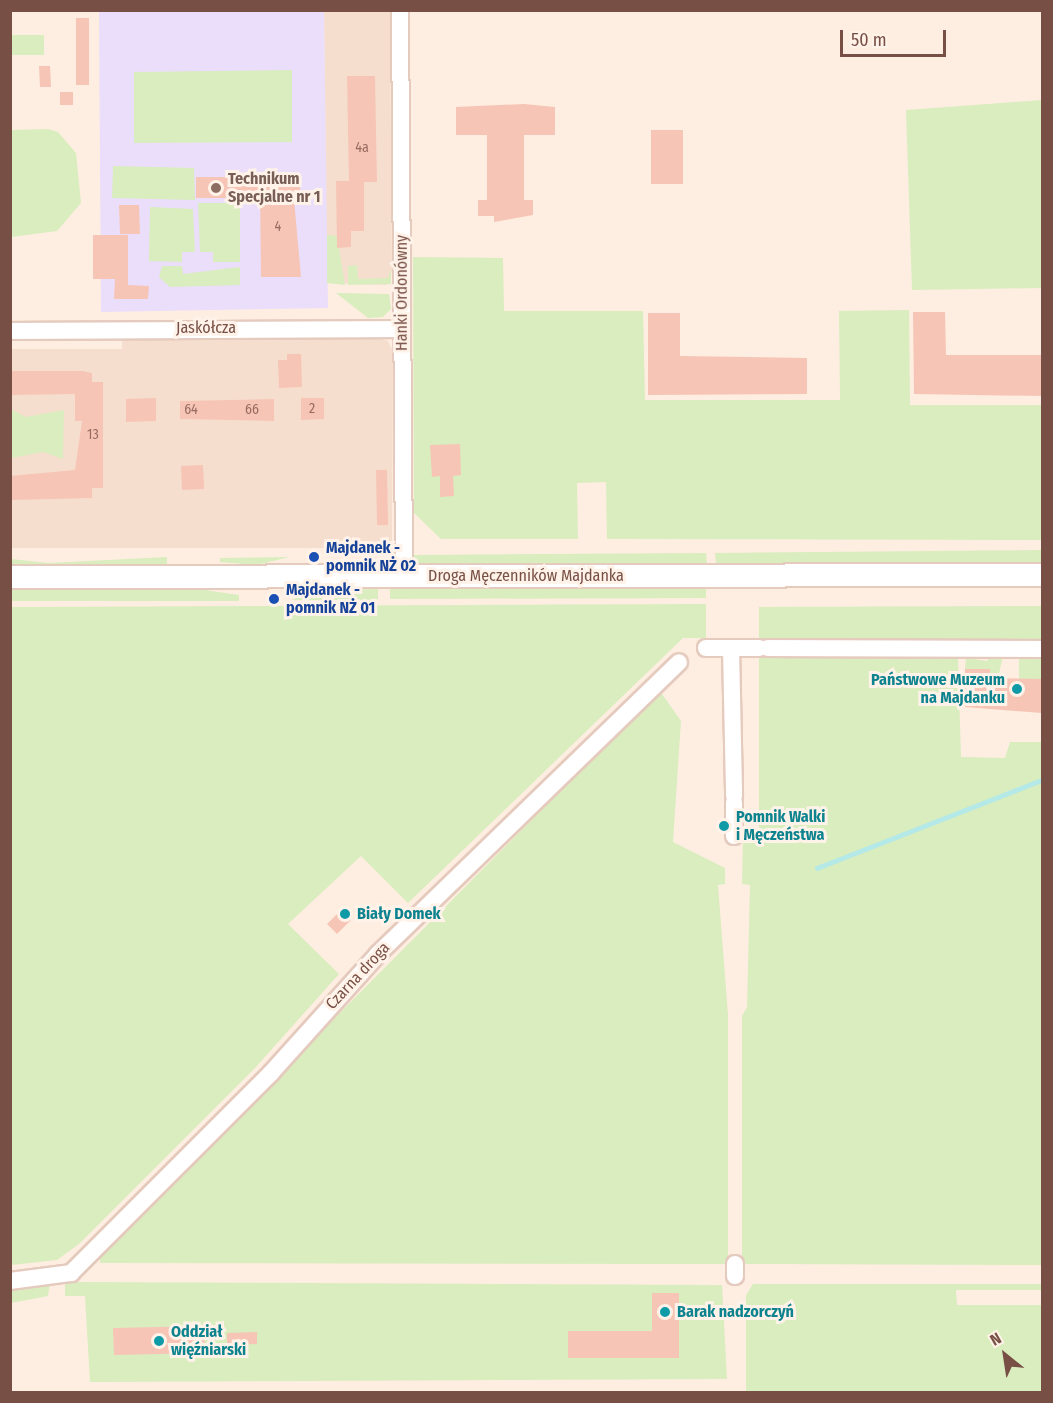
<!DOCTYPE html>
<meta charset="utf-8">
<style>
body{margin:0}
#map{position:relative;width:1053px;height:1403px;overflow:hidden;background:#feeee1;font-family:"Fira Sans Condensed",sans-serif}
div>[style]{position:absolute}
.residential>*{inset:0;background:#f6decf}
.education>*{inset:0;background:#ebdefa}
.green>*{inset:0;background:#d9edbe}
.stream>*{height:4.5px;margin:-2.25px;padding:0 2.25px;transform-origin:2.25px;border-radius:2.25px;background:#b4e9e8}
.building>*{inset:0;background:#f6c5b6}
.roads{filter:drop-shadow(2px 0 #e5cabe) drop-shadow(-2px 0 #e5cabe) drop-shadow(0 2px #e5cabe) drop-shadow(0 -2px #e5cabe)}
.street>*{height:16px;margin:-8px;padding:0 8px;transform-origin:8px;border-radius:8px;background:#fff}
.secondary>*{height:22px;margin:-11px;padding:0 11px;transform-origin:11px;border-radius:11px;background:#fff}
.dots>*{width:16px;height:16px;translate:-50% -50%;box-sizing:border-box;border:3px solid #fff3e9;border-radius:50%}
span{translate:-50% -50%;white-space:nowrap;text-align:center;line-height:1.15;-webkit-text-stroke:6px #fff3e9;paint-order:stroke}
.number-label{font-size:14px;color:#986c61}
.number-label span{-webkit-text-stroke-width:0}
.education-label{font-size:16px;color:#785e54;font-weight:700}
.left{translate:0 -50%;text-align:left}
.street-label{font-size:16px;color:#784f45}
.transit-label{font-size:16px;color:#164399;font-weight:700}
.culture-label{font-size:16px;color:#0d838f;font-weight:700}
.right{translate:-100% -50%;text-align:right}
.frame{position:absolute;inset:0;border:12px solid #784f45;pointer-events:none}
.north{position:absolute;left:975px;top:1325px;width:60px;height:60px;-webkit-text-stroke:4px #fff3e9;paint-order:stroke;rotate:330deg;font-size:16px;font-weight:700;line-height:24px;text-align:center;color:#784f45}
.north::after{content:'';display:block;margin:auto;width:21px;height:27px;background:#784f45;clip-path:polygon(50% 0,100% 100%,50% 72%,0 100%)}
.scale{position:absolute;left:840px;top:30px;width:106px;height:27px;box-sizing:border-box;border:3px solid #784f45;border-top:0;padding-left:8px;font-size:18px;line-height:21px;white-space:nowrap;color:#784f45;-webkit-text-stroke:4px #fff3e9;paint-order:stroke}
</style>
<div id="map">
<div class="residential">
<i style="clip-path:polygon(324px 11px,390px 11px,392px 271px,387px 285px,327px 283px)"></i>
<i style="clip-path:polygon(370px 335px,388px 341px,393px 351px,392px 548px,11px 548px,11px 349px,122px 349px,122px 341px,130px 338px)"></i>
</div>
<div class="education">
<i style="clip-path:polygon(99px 11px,324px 11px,328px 308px,101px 312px)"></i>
</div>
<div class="green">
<i style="clip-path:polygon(11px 35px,44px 35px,44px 55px,11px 55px)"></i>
<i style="clip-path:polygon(292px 70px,292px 142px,134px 143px,134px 72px)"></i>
<i style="clip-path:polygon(1042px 100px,1042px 288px,912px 290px,906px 110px)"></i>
<i style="clip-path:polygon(48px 129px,58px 132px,76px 153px,81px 203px,57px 231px,11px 237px,11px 130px)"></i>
<i style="clip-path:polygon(113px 166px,194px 168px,195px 200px,112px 198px)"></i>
<i style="clip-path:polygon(198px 203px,240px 203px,240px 262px,213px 262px,213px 252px,200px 252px)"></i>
<i style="clip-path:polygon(150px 207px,193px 209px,195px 252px,182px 252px,182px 262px,149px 261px)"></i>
<i style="clip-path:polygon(327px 235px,337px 236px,345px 285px,327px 283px)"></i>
<i style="clip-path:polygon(413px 257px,503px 258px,504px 311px,643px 311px,645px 400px,840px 400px,839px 311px,909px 310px,910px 405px,1042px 405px,1042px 540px,607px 539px,606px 482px,577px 483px,578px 539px,441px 539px,414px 513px)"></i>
<i style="clip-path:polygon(357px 265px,358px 279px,388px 278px,391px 269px,391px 284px,348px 285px,348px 266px)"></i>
<i style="clip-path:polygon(162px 266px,182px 266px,183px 274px,240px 267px,240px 285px,170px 287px,159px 277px)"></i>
<i style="clip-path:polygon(336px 293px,389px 294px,391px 309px,383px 317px,368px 318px)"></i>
<i style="clip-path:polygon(10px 409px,26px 417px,64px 410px,63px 459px,43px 452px,11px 458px)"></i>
<i style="clip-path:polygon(1042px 550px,1042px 562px,716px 564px,715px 553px)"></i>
<i style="clip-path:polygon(706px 553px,707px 564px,618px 565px,417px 565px,411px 555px)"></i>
<i style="clip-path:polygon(167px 557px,167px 565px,10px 565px,11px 559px,48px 563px)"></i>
<i style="clip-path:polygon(289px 557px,257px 565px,220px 562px,220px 558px)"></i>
<i style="clip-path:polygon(706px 588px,706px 598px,390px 599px,390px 589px)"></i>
<i style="clip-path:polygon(378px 589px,378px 600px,291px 600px,320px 590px)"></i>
<i style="clip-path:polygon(10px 590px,205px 590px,239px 595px,239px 601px,11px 601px)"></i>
<i style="clip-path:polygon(706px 604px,706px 638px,683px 638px,408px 903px,361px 856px,288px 924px,339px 974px,255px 1068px,79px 1244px,57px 1260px,11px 1265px,11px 607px)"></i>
<i style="clip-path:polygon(1042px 606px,1042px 639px,759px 639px,759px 607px)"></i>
<i style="clip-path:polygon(1019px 654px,1042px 654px,1042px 679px,1019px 679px)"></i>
<i style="clip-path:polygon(1003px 656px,998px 678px,990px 678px,990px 669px,965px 669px,966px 658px,988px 661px,988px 657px)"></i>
<i style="clip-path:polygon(759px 657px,958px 658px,961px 757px,1005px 758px,1010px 742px,1042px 742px,1042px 1265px,742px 1264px,742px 1016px,747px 1007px,750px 885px,742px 884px,743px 836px,759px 836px)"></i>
<i style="clip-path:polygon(660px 691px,681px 721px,673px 842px,725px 868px,725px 884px,718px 885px,728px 1015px,728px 1264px,100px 1263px,100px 1254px)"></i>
<i style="clip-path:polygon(65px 1282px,722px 1285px,727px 1379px,90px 1382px,85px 1296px,65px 1296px)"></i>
<i style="clip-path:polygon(50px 1283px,48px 1296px,11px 1303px,11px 1288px)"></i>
<i style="clip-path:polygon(753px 1284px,1042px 1284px,1042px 1290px,956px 1290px,957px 1305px,1042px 1305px,1042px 1392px,746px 1392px,746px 1295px)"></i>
</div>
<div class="stream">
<i style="left:817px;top:868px;width:242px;rotate:-21.4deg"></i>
</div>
<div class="building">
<i style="clip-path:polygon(76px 18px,89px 18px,89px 85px,76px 85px)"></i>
<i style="clip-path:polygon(39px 66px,50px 66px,51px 87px,40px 87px)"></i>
<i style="clip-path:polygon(347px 76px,375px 76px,377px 182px,364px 182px,364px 231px,351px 231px,351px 247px,337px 248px,336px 181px,349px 181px)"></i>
<i style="clip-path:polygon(60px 92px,73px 92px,73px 105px,60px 105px)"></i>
<i style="clip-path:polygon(524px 104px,555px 107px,555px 135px,524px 135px,524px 200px,533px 200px,533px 215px,494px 222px,494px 216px,478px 216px,478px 200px,487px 200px,487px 135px,456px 135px,456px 107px)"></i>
<i style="clip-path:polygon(651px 130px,683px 130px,683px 184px,651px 184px)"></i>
<i style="clip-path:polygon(196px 177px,300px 177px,300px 199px,294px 199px,301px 277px,261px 277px,260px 191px,236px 191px,236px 198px,196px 198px)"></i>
<i style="clip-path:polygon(119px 205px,139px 205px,140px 234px,120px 234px)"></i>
<i style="clip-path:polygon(93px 235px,128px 235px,128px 285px,149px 286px,148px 299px,114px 299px,115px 279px,93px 279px)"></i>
<i style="clip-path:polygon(913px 312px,945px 312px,946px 355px,1042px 355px,1042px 396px,914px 394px)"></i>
<i style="clip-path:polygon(648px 313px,680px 313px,680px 356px,807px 358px,807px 394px,648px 395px)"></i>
<i style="clip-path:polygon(287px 354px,301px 354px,302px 387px,279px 388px,278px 360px,287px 360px)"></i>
<i style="clip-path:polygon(10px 371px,83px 371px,92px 373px,92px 382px,103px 382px,103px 488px,92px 488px,92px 498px,10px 500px,10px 476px,75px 470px,82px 421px,75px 421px,75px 394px,10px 395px)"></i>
<i style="clip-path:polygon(156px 398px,156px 421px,126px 422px,126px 399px)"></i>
<i style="clip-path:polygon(301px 398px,324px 398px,324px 419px,301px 420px)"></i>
<i style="clip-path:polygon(274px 399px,274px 421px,180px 419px,180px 401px)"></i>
<i style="clip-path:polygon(460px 444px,461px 475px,453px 476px,454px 496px,440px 497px,440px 476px,432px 477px,430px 445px)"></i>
<i style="clip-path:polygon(203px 465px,204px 489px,182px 490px,181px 466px)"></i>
<i style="clip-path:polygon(376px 470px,387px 470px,388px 525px,377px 525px)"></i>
<i style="clip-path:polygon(965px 669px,990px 669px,990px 678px,1042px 679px,1042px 713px,965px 707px)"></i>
<i style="clip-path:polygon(341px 910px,351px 920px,337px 934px,327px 924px)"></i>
<i style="clip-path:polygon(652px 1293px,679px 1293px,679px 1358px,568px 1358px,568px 1331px,652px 1331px)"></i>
<i style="clip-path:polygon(204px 1326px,205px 1353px,114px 1355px,113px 1328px)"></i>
<i style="clip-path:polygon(257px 1332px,257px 1344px,227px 1345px,227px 1333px)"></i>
</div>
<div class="roads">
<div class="street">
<i style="left:400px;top:10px;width:565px;rotate:89.59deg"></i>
<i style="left:10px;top:331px;width:392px;rotate:-0.3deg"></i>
<i style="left:706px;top:648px;width:53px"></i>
<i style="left:731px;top:648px;width:148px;rotate:88.8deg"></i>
<i style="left:768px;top:648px;width:274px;rotate:0.2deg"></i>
<i style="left:734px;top:836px;width:33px;rotate:-90deg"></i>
<i style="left:735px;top:1276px;width:12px;rotate:-90deg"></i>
<i style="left:10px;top:1281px;width:62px;rotate:-7.5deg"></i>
<i style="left:71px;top:1273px;width:283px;rotate:-45deg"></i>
<i style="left:271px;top:1073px;width:160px;rotate:-48deg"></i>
<i style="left:378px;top:954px;width:419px;rotate:-44.1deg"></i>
</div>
<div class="secondary">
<i style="left:10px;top:577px;width:1032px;rotate:-0.11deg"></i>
</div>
</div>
<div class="dots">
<i style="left:216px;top:188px;background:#8d6e63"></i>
<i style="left:314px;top:557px;background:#1a4fb4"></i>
<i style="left:274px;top:599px;background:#1a4fb4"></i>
<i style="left:1017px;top:689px;background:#0f9aa8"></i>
<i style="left:724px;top:826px;background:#0f9aa8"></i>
<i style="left:345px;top:914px;background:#0f9aa8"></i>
<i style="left:665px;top:1312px;background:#0f9aa8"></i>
<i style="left:159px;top:1341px;background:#0f9aa8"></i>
</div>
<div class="number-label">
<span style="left:362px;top:148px">4a</span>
<span style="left:278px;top:227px">4</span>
<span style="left:312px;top:409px">2</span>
<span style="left:191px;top:410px">64</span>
<span style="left:252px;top:410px">66</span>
<span style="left:93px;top:435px">13</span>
</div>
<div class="education-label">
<span class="left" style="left:228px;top:188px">Technikum<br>Specjalne nr 1</span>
</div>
<div class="street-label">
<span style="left:402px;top:293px;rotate:-90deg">Hanki Ordonówny</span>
<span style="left:206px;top:328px">Jaskółcza</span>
<span style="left:526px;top:576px">Droga Męczenników Majdanka</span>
<span style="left:358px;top:976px;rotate:-47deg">Czarna droga</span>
</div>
<div class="transit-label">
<span class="left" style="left:326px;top:557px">Majdanek -<br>pomnik NŻ 02</span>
<span class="left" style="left:286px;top:599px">Majdanek -<br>pomnik NŻ 01</span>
</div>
<div class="culture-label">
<span class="right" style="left:1005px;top:689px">Państwowe Muzeum<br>na Majdanku</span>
<span class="left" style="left:736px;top:826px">Pomnik Walki<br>i Męczeństwa</span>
<span class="left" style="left:357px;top:914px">Biały Domek</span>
<span class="left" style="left:677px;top:1312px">Barak nadzorczyń</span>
<span class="left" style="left:171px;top:1341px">Oddział<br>więźniarski</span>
</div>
<div class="frame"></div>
<div class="north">N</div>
<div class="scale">50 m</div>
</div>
